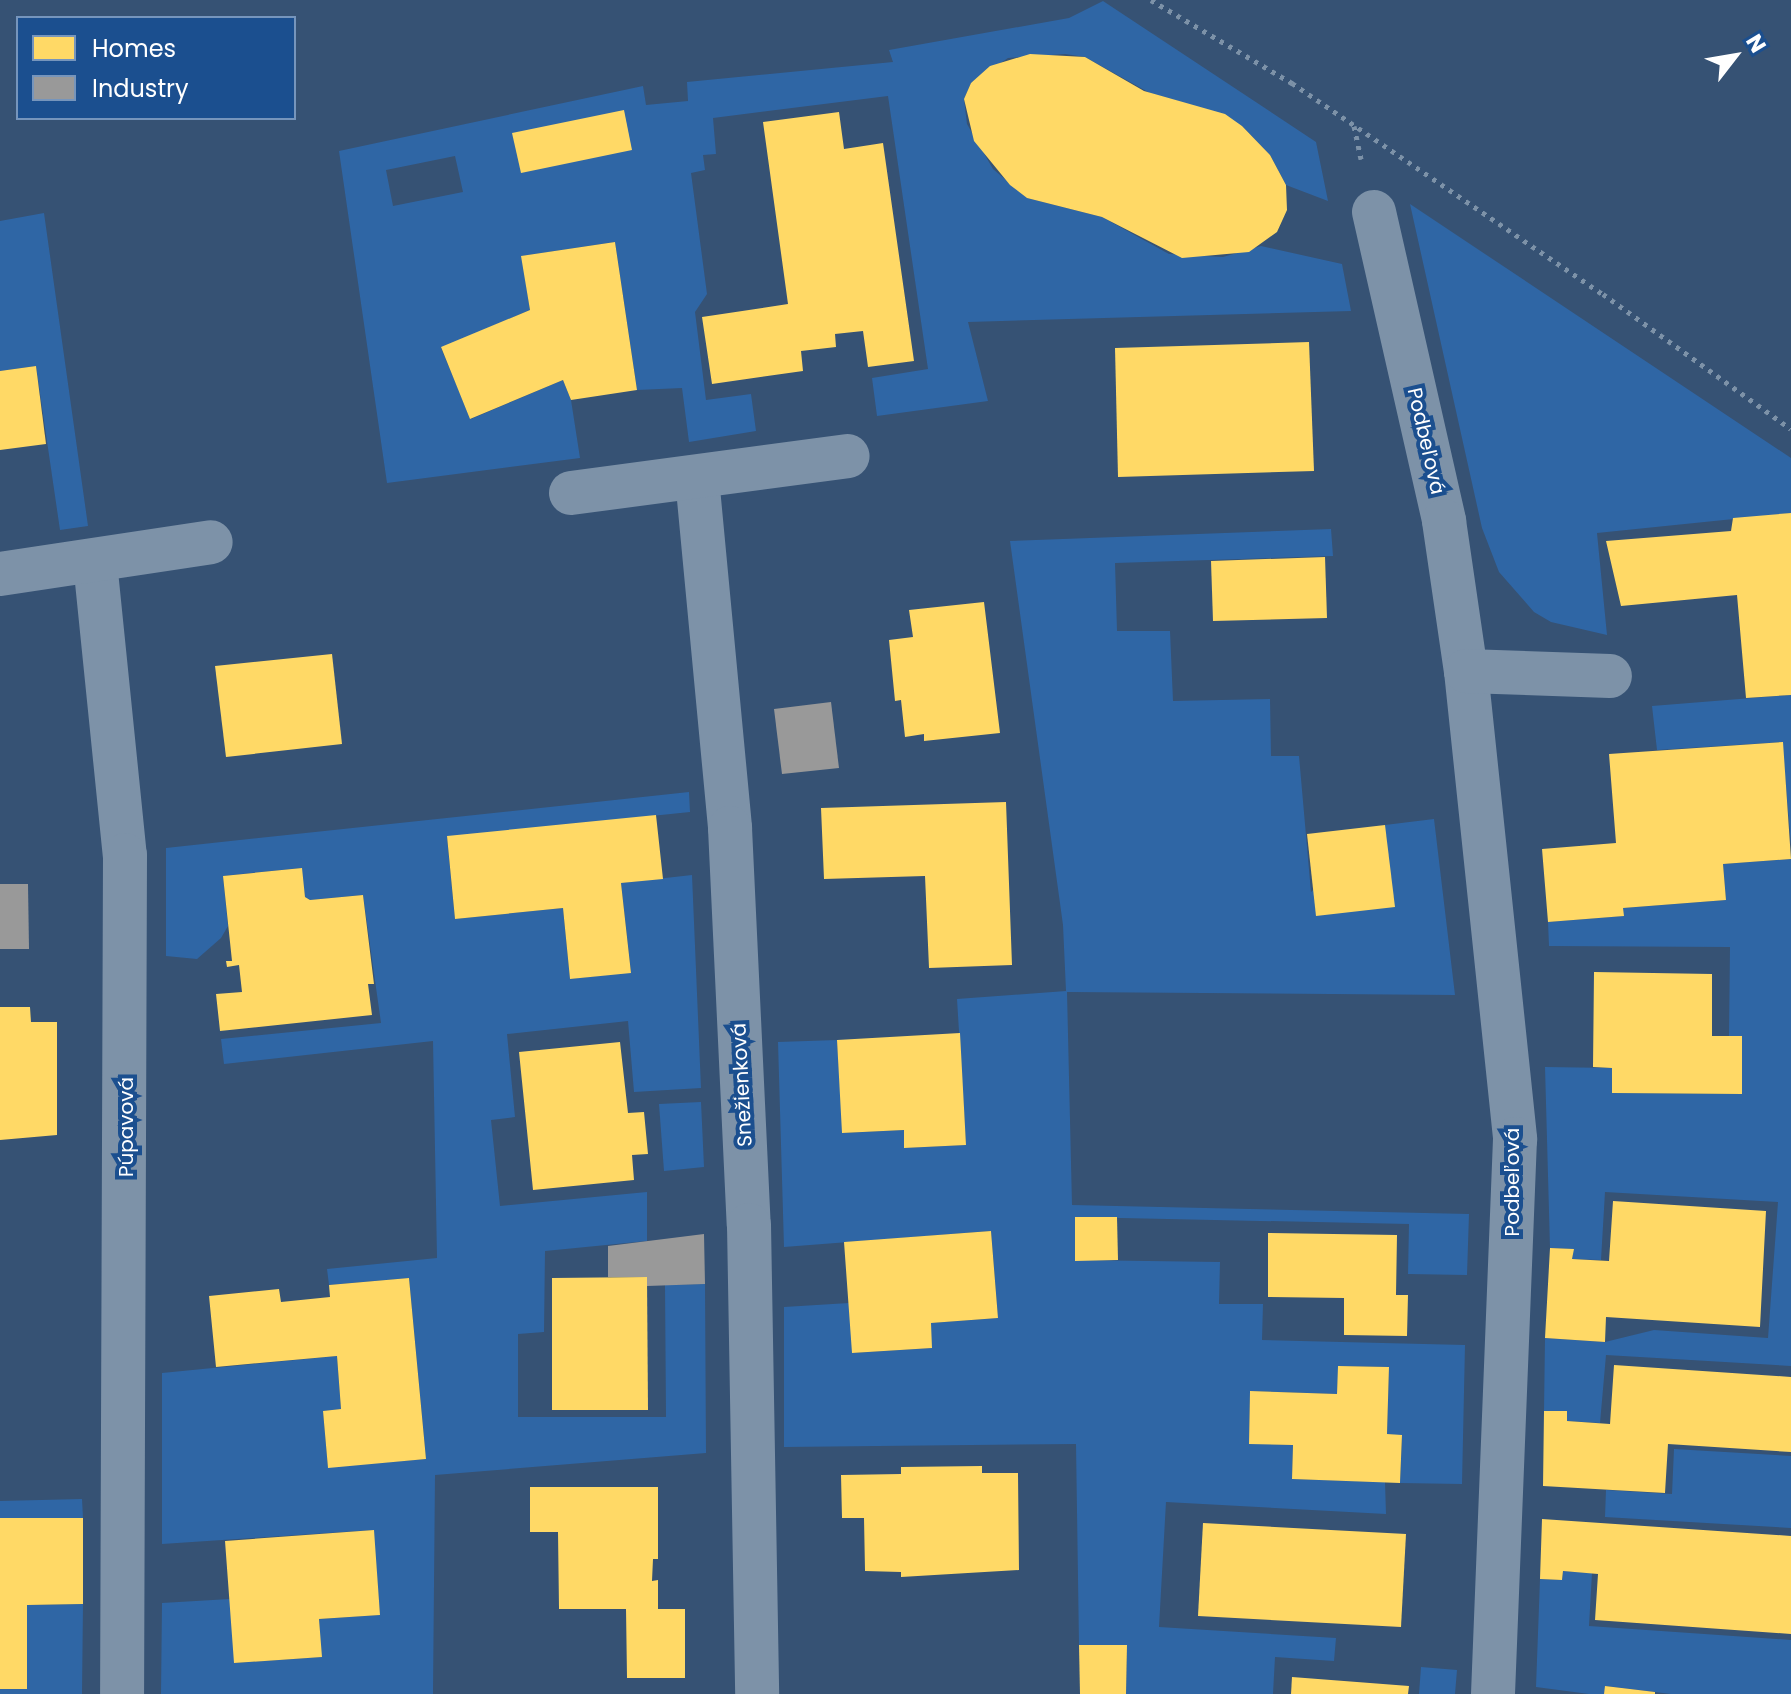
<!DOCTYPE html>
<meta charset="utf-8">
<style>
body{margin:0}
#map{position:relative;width:1791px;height:1694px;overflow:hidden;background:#365274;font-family:Poppins,sans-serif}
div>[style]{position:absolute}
.green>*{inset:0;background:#2f66a5}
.homes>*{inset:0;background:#ffd966}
.industry>*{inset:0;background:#999}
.path>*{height:5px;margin-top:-2.5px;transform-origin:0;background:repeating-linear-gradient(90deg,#7d92a8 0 4px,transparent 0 10px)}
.minor>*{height:44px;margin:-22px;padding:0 22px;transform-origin:22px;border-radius:22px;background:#7d92a8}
span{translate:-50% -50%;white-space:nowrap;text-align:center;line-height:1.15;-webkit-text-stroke:8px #1b4f8f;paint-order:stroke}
.street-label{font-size:20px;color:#fff}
.legend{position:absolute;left:16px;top:16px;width:280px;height:104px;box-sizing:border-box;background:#1b4f8f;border:2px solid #7695bc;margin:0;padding:10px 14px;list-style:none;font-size:24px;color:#fff}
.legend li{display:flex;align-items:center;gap:16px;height:40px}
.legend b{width:40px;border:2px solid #7695bc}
.north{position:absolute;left:1695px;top:16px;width:80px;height:80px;-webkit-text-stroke:6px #1b4f8f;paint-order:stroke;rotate:59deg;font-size:22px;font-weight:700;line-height:32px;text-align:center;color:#fff}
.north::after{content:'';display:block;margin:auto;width:28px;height:36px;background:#fff;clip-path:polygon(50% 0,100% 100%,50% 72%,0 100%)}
</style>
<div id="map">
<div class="green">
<i style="clip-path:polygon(evenodd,1103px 1px,1316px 142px,1328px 201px,1286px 185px,1270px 155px,1242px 126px,1157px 97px,1085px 57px,1065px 54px,1008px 58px,971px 83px,964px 99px,967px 124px,993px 169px,1027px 198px,1102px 217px,1169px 254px,1223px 257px,1261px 246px,1342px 264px,1351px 311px,968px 322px,988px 401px,877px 416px,872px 378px,928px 369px,888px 96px,713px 118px,716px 154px,703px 155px,705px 170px,691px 173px,707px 294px,695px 312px,706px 400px,751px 394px,756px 431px,689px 442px,682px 388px,637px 390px,615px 242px,522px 256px,530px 310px,441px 348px,471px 419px,563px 380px,571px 400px,580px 458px,387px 483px,339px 151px,643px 86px,646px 105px,688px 101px,687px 82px,893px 62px,889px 50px,1069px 18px,1103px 1px,455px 156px,463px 192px,393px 206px,386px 170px,455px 156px)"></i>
<i style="clip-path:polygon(1410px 204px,1791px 458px,1791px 513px,1597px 533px,1607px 635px,1551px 622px,1534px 612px,1499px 572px,1482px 528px)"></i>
<i style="clip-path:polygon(44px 213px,88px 526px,60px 530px,36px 366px,0 371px,0 221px)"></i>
<i style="clip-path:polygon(1331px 529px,1333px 556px,1115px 563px,1117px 631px,1170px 631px,1173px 701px,1270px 699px,1271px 756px,1299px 756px,1311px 892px,1385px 825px,1434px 819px,1455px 995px,1067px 992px,1072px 1205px,1469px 1214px,1467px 1275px,1408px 1274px,1409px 1224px,1075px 1217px,1075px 1260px,1220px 1262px,1219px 1304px,1263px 1304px,1262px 1340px,1465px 1345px,1462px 1484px,1400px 1483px,1402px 1436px,1387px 1434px,1389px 1367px,1339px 1366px,1337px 1394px,1250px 1391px,1249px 1443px,1293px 1445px,1292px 1479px,1385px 1482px,1386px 1514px,1166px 1502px,1159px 1627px,1336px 1638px,1334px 1661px,1275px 1657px,1273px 1694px,1126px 1694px,1127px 1645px,1079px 1645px,1076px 1444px,784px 1447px,784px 1307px,849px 1303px,853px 1353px,931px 1348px,931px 1323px,998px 1318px,991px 1231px,784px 1247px,778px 1042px,837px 1040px,843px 1133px,904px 1130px,904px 1148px,966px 1145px,957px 999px,1066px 991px,1063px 925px,1010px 541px)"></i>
<i style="clip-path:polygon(1791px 695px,1791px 845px,1782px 742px,1657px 750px,1652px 706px)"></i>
<i style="clip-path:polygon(689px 792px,690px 812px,447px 837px,455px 919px,563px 908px,570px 979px,631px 972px,621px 883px,692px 875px,701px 1088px,634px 1092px,628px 1021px,507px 1034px,515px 1117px,491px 1120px,500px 1206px,647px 1192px,647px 1241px,545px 1251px,544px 1332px,518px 1334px,518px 1417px,666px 1417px,665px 1285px,705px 1284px,706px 1453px,435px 1475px,433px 1694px,161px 1694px,162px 1603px,230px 1599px,235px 1663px,321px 1657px,319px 1619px,380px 1615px,373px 1530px,162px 1544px,162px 1373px,337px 1356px,341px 1409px,323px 1411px,328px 1467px,426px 1459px,409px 1278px,329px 1285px,327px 1269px,437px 1258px,433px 1041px,224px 1064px,221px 1039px,381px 1023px,363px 895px,310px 900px,305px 897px,301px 868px,223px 876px,228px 926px,221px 938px,197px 959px,166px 956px,166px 848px)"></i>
<i style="clip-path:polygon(1791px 859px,1791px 1366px,1606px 1355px,1600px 1423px,1567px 1421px,1567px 1411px,1544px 1411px,1545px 1338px,1605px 1342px,1654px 1330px,1768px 1338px,1778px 1202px,1605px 1192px,1601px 1260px,1572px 1259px,1573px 1249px,1550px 1248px,1545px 1067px,1612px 1068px,1612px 1093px,1741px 1094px,1742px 1037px,1729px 1036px,1730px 947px,1549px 946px,1548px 922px,1623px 916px,1623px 908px,1726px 900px,1723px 864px)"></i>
<i style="clip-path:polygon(701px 1102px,704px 1167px,664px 1171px,659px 1104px)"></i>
<i style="clip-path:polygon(1674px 1449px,1791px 1456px,1791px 1528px,1605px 1517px,1606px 1490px,1672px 1494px)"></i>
<i style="clip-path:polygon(82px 1499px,83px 1518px,0 1518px,0 1501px)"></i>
<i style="clip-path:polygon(1563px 1571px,1592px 1573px,1589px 1626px,1791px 1640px,1791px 1694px,1671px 1694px,1606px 1686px,1604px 1694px,1589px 1694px,1536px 1687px,1540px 1579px,1562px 1580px)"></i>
<i style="clip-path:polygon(83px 1604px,82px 1694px,0 1694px,0 1689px,27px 1688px,27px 1605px)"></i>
<i style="clip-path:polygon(1421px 1667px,1457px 1670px,1455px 1694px,1419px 1694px)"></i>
</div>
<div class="homes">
<i style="clip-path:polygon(1030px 54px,1085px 57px,1144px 91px,1225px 114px,1242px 126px,1270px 155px,1286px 185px,1287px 210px,1277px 232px,1249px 252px,1182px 258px,1102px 217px,1027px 198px,1010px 185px,974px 141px,964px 99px,971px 83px,990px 66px)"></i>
<i style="clip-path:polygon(624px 110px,632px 150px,521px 173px,512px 133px)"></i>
<i style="clip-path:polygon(839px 112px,844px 149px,883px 143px,914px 361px,868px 367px,863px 331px,835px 334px,836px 347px,801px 351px,803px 371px,712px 384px,702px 317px,788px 304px,763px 122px)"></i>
<i style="clip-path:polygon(615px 242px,637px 390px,571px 400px,563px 380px,470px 419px,441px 347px,530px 310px,521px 256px)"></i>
<i style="clip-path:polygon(1309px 342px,1314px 471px,1118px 477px,1115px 348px)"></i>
<i style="clip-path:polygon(36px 366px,46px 444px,0 450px,0 371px)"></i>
<i style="clip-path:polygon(1791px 513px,1791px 695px,1746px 698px,1737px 595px,1621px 606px,1606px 541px,1731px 531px,1733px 518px)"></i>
<i style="clip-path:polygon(1325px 557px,1327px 618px,1213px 621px,1211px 561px)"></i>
<i style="clip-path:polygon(984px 602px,1000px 733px,924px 741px,924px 734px,905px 737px,901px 700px,895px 701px,889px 640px,913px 637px,909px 610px)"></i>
<i style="clip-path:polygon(332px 654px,342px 744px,226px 757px,215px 666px)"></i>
<i style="clip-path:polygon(1783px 742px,1791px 859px,1723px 864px,1726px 900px,1623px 908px,1624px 916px,1548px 922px,1542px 849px,1616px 843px,1609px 754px)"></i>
<i style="clip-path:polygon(1006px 802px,1012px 965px,929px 968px,925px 876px,824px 879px,821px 808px)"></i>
<i style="clip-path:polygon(656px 815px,663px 879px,621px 883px,631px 973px,570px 979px,563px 908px,455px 919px,447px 836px)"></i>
<i style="clip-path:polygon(1385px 825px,1395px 907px,1316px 916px,1307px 834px)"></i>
<i style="clip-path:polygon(302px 868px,305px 897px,310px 900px,363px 895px,374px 984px,368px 984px,372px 1015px,220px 1031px,216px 994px,242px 992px,239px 965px,227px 967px,226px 961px,232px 961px,223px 876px)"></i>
<i style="clip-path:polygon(1594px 972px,1712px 974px,1712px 1036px,1742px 1036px,1742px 1094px,1612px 1093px,1612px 1068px,1593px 1067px)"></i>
<i style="clip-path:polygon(0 1007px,30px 1007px,31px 1022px,57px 1022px,57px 1135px,0 1140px)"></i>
<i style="clip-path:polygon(960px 1033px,966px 1145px,904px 1148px,904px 1130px,842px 1133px,837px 1040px)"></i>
<i style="clip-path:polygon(620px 1042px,628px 1113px,644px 1112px,648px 1154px,632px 1155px,634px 1180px,533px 1190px,519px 1052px)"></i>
<i style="clip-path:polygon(1613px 1201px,1766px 1211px,1760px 1327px,1606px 1317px,1605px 1342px,1545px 1338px,1550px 1248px,1574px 1249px,1572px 1259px,1609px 1261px)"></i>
<i style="clip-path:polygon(1075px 1217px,1117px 1217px,1118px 1260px,1075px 1261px)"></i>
<i style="clip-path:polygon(991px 1231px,998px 1318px,931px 1323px,932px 1348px,852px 1353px,844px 1242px)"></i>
<i style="clip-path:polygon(1268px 1233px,1397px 1235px,1396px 1295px,1408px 1295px,1407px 1336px,1344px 1335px,1344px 1298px,1268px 1297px)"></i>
<i style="clip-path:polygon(647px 1277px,648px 1410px,552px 1410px,552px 1278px)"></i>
<i style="clip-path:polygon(409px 1278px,426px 1459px,328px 1468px,323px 1411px,341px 1409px,337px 1356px,216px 1367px,209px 1296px,279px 1289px,281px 1302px,330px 1297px,329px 1285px)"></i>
<i style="clip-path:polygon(1614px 1365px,1791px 1377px,1791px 1452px,1668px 1444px,1665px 1493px,1543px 1486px,1544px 1411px,1567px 1411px,1567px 1421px,1610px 1424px)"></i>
<i style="clip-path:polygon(1338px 1366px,1389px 1367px,1387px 1434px,1402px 1435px,1400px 1483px,1292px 1479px,1293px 1445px,1249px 1444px,1250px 1391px,1337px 1394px)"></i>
<i style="clip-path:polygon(982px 1466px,982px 1473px,1018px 1473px,1019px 1570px,901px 1577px,901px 1572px,865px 1571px,864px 1518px,842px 1518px,841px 1475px,901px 1474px,901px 1467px)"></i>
<i style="clip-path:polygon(530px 1487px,658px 1487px,658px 1559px,653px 1559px,652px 1581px,658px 1580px,658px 1609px,685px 1609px,685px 1678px,627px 1678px,626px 1609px,559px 1609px,558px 1532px,530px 1532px)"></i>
<i style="clip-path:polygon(0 1518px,83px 1518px,83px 1604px,27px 1605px,27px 1689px,0 1689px)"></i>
<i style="clip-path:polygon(1542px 1519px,1791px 1536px,1791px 1634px,1595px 1620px,1598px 1574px,1563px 1571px,1562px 1580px,1540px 1579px)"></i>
<i style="clip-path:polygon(1203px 1523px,1406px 1534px,1401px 1627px,1198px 1616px)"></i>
<i style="clip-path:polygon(374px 1530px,380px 1615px,319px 1619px,322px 1657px,234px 1663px,225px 1541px)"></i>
<i style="clip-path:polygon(1079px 1645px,1127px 1645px,1126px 1694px,1080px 1694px)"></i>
<i style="clip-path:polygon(1292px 1677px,1409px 1686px,1408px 1694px,1291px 1694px)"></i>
<i style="clip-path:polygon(1605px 1686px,1655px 1692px,1655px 1694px,1604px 1694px)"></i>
</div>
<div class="industry">
<i style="clip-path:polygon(831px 702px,839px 768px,782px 774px,774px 709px)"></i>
<i style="clip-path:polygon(0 884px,28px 884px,29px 949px,0 949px)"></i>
<i style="clip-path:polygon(704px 1234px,705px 1284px,647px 1286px,647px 1277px,608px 1277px,608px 1246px)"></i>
</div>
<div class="path">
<i style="left:1151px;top:0;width:164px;rotate:30.5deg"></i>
<i style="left:1292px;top:83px;width:376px;rotate:34.2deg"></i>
<i style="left:1603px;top:294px;width:231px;rotate:35.7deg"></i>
<i style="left:1354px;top:126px;width:34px;rotate:78deg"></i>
</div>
<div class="minor">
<i style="left:1374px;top:212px;width:317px;rotate:77.2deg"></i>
<i style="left:1444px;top:521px;width:152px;rotate:81.7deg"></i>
<i style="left:1466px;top:671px;width:471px;rotate:84deg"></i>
<i style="left:1515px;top:1139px;width:555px;rotate:92.27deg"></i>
<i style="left:697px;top:478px;width:352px;rotate:84.6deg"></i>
<i style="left:730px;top:828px;width:397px;rotate:87.3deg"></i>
<i style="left:749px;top:1225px;width:469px;rotate:89deg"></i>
<i style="left:571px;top:493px;width:279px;rotate:-7.6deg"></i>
<i style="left:95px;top:562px;width:295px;rotate:84.2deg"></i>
<i style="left:125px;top:855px;width:839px;rotate:90.2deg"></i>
<i style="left:0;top:574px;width:213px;rotate:-8.6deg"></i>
<i style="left:1466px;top:671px;width:144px;rotate:2deg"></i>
</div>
<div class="street-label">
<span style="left:1426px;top:441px;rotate:77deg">Podbeľová</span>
<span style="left:742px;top:1085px;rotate:-93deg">Snežienková</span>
<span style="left:126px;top:1127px;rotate:-90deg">Púpavová</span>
<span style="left:1512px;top:1182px;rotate:-90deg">Podbeľová</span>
</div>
<ul class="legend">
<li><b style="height:22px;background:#ffd966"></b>Homes</li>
<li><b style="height:22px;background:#999"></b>Industry</li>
</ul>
<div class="north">N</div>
</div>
